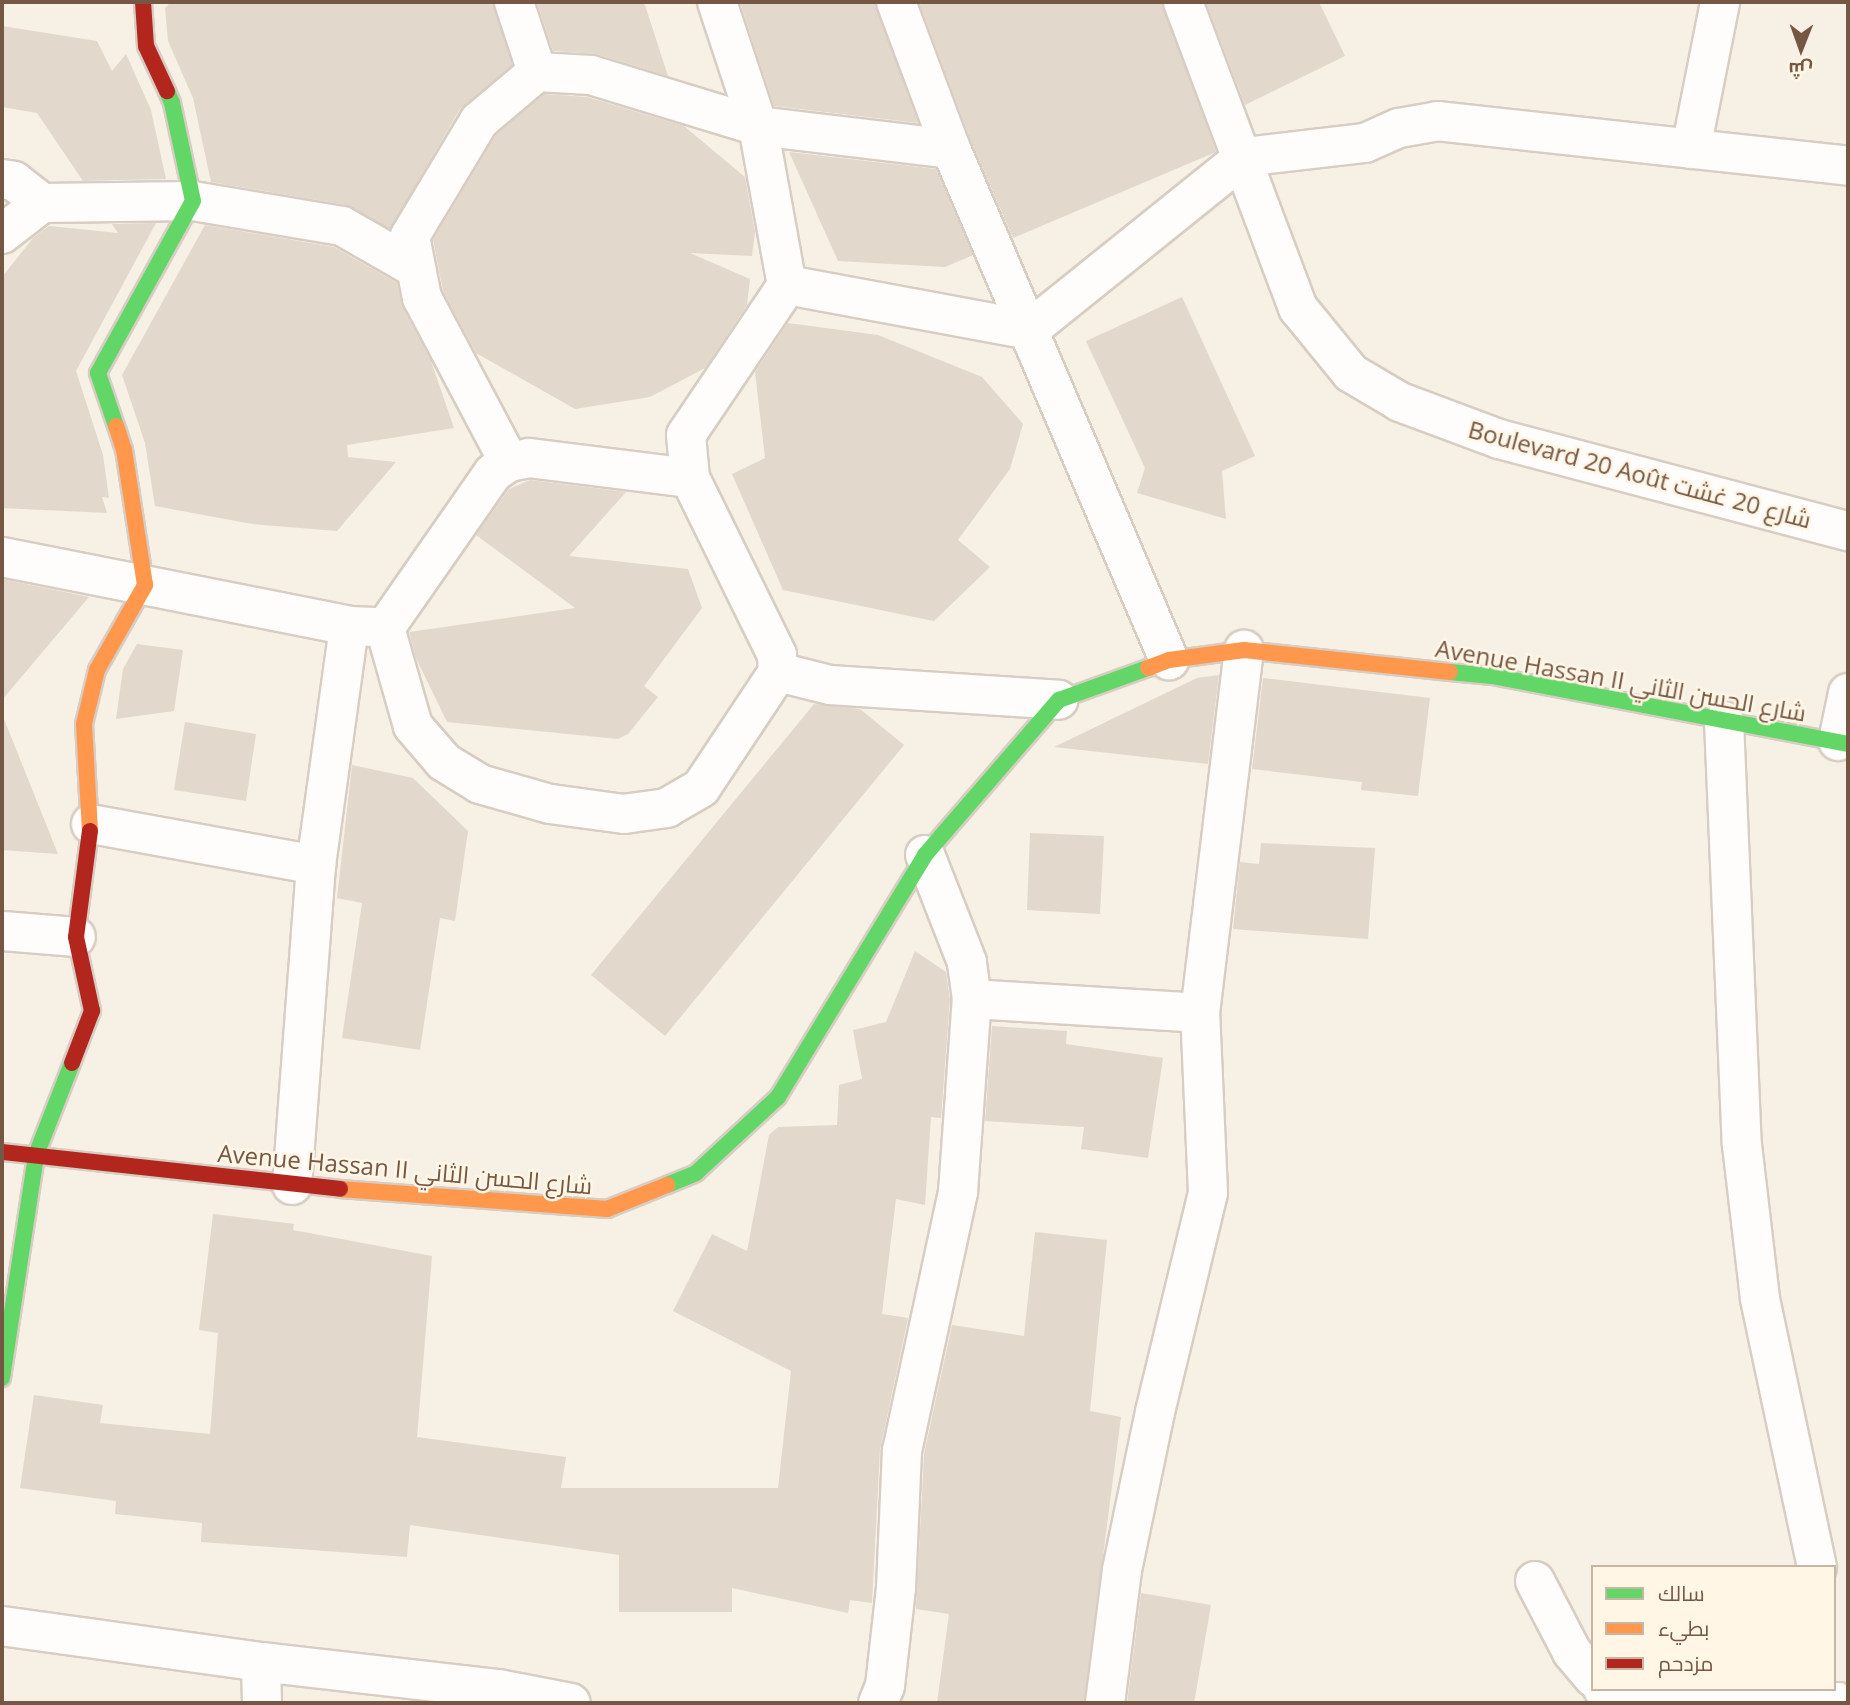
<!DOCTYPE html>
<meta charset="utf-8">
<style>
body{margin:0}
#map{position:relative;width:1850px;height:1705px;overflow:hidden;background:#f6f0e5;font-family:"Open Sans",Cairo,sans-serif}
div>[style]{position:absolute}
.building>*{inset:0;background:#e3d8cc}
.roads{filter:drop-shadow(2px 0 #d8cdc3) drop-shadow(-2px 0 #d8cdc3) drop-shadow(0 2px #d8cdc3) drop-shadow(0 -2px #d8cdc3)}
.street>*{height:38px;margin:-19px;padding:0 19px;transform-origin:19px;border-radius:19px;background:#fefdfb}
.fast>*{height:16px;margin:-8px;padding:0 8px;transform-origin:8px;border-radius:8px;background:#63d668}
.slow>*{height:16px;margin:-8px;padding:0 8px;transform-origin:8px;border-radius:8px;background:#ff974d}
.jam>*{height:16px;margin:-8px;padding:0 8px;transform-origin:8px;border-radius:8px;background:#b3261e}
span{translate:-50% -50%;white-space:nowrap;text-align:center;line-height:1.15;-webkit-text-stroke:5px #fff6e6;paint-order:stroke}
.street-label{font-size:24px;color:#765744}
.frame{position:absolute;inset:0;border:4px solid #765744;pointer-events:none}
.legend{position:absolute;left:1591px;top:1565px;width:245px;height:126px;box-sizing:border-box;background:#fff6e6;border:2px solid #c8b6a5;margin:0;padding:9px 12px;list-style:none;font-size:21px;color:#765744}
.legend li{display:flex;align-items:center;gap:14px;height:35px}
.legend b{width:35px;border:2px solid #c8b6a5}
.north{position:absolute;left:1766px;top:14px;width:70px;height:70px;-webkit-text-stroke:5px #fff6e6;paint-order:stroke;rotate:181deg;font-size:19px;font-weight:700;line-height:28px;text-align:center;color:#765744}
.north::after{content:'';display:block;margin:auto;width:24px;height:32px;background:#765744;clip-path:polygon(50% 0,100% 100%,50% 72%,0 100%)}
</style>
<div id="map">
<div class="building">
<i style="clip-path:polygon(171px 2px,493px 2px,512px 65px,460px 109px,390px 229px,346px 205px,211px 182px,193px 98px,168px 41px,165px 8px)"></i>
<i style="clip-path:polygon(537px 2px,644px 2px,668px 76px,597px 54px,553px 51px)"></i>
<i style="clip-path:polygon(740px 2px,875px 2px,918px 123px,774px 106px)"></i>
<i style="clip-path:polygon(919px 2px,1162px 2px,1216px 152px,1013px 238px,971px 141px)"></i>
<i style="clip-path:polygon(1206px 2px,1319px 2px,1345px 56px,1245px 105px)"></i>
<i style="clip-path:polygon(2px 26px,97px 41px,112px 71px,126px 54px,151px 110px,166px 179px,83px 181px,37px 113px,2px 107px)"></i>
<i style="clip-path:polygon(544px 94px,587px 97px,684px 126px,745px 177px,755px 232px,752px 256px,690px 253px,750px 279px,747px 305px,705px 368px,650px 397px,575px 409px,476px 353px,443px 291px,433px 240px,496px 135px)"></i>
<i style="clip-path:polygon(789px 152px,936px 169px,973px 255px,945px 267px,838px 261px)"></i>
<i style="clip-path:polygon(156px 223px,76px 371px,103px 455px,109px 498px,102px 497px,107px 513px,2px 508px,2px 277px,33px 238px,49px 226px,118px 233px,112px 224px)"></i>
<i style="clip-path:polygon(205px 225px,334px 247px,397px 283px,403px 308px,431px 361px,454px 428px,347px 445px,348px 457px,396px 462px,337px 531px,252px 524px,155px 506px,145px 443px,122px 375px)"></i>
<i style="clip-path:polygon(1182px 297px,1255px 456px,1222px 471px,1226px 519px,1137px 493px,1145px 468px,1086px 341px)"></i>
<i style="clip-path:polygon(788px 323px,878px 335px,982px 377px,1023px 424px,1010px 469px,958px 540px,990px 567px,934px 621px,783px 590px,732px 474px,765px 458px,755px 372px)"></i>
<i style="clip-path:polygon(530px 480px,626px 492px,569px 556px,688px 569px,702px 608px,644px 686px,658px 697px,628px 734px,618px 739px,447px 722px,416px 658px,409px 632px,575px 608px,476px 535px,509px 489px)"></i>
<i style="clip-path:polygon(2px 579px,89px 597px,2px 700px)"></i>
<i style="clip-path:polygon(137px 644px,183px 650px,174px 711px,116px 719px,123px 669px)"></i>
<i style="clip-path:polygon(1219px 675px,1208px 764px,1054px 747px,1197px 678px)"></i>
<i style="clip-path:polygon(1263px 678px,1430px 698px,1418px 796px,1361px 790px,1362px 782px,1252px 769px)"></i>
<i style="clip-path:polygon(814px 704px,860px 709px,904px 745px,665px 1036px,591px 975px)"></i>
<i style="clip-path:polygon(4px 719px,58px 854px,2px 850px,2px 720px)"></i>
<i style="clip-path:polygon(185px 722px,256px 734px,246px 801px,174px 790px)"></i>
<i style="clip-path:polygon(352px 765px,413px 778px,468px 831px,455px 921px,440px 918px,420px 1050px,342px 1038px,362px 903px,337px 898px)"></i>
<i style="clip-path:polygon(1030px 833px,1104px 836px,1100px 914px,1027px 910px)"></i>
<i style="clip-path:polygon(1261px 843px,1375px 848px,1368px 939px,1233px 929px,1240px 862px,1259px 864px)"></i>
<i style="clip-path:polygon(915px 951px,946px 972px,950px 1000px,941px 1118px,931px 1117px,925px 1205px,896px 1199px,882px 1314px,908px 1318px,880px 1450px,872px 1603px,850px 1600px,848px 1613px,732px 1588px,732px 1612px,619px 1612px,619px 1555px,410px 1525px,407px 1557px,201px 1542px,202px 1523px,115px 1514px,116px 1501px,20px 1488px,34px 1395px,103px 1405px,100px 1423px,210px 1434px,218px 1333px,199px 1330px,213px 1214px,294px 1224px,293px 1230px,432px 1256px,417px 1437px,566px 1457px,561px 1488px,778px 1488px,791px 1371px,673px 1311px,712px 1234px,747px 1251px,769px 1135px,778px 1127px,837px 1125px,839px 1085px,862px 1079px,853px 1030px,886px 1022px)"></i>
<i style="clip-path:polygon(992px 1026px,1067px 1031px,1066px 1044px,1163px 1058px,1148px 1158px,1081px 1149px,1084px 1127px,985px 1121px)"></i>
<i style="clip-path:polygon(1035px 1232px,1107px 1240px,1090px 1411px,1121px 1417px,1084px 1703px,937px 1703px,949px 1614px,916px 1609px,924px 1454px,952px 1325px,1024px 1336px)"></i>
<i style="clip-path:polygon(1141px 1593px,1211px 1605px,1194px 1703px,1127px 1703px)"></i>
</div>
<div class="roads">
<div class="street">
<i style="left:514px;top:2px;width:74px;rotate:71.8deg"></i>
<i style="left:717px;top:2px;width:131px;rotate:71.7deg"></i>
<i style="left:758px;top:126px;width:194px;rotate:6.8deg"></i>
<i style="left:896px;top:2px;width:157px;rotate:69.5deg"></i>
<i style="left:951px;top:149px;width:556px;rotate:66.9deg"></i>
<i style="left:1183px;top:2px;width:327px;rotate:69.4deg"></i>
<i style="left:1298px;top:308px;width:84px;rotate:50.8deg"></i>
<i style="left:1351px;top:373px;width:57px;rotate:30.6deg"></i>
<i style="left:1400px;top:402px;width:106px;rotate:20.5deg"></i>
<i style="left:1499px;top:439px;width:361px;rotate:14.8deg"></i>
<i style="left:1691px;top:149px;width:150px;rotate:-78.8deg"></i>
<i style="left:2px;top:179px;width:12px;rotate:9deg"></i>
<i style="left:14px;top:181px;width:36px;rotate:38deg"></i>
<i style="left:2px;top:234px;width:51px;rotate:-37.8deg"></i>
<i style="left:42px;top:203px;width:151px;rotate:-0.8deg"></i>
<i style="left:193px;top:201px;width:151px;rotate:9.5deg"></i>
<i style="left:342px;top:226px;width:84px;rotate:29.9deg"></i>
<i style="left:529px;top:458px;width:162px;rotate:7.1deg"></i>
<i style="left:690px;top:478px;width:197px;rotate:63.8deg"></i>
<i style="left:777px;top:655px;width:17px;rotate:87deg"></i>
<i style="left:778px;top:672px;width:139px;rotate:123.6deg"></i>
<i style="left:701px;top:788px;width:39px;rotate:150deg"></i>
<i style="left:667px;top:808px;width:43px;rotate:172.1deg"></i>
<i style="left:624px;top:814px;width:75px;rotate:-172.3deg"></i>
<i style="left:550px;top:804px;width:73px;rotate:-164.1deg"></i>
<i style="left:480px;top:784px;width:42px;rotate:-148.6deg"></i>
<i style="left:444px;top:762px;width:48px;rotate:-130.7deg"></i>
<i style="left:413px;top:726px;width:102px;rotate:-105.9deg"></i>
<i style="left:385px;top:628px;width:189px;rotate:-55.1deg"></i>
<i style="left:493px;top:473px;width:19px;rotate:-35deg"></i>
<i style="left:509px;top:462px;width:20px;rotate:-11deg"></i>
<i style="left:509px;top:462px;width:186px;rotate:-117.9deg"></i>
<i style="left:422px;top:298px;width:63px;rotate:-101deg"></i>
<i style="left:410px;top:236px;width:134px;rotate:-59deg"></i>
<i style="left:479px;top:121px;width:76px;rotate:-40.2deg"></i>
<i style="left:537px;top:72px;width:54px;rotate:3.2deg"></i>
<i style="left:591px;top:75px;width:175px;rotate:17deg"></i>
<i style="left:758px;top:126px;width:162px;rotate:79.7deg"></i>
<i style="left:690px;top:478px;width:43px;rotate:-95.3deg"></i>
<i style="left:686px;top:435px;width:181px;rotate:-56deg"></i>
<i style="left:787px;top:285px;width:246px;rotate:10.5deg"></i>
<i style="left:1029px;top:330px;width:276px;rotate:-38.8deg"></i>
<i style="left:1244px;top:157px;width:122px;rotate:-6.6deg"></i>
<i style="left:1365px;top:143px;width:37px;rotate:-24deg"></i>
<i style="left:1399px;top:128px;width:39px;rotate:-10deg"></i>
<i style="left:1437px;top:121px;width:413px;rotate:6.2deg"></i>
<i style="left:2px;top:557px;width:354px;rotate:11.2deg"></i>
<i style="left:349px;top:626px;width:26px;rotate:2deg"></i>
<i style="left:778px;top:672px;width:54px;rotate:14deg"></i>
<i style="left:830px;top:685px;width:229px;rotate:3.7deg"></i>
<i style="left:1724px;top:721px;width:424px;rotate:87.6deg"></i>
<i style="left:1742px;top:1145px;width:155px;rotate:83.3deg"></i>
<i style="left:1760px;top:1299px;width:274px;rotate:78deg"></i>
<i style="left:1838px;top:741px;width:49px;rotate:-78.2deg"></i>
<i style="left:91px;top:824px;width:229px;rotate:10.3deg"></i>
<i style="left:2px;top:931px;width:74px;rotate:4.6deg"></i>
<i style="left:972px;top:999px;width:228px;rotate:3.5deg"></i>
<i style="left:292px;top:1185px;width:321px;rotate:-85.7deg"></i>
<i style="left:316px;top:865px;width:241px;rotate:-82.1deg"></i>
<i style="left:1535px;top:1581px;width:80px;rotate:62.5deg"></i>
<i style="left:1572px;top:1652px;width:33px;rotate:50deg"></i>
<i style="left:2px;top:1626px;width:261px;rotate:7.9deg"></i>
<i style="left:261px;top:1662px;width:239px;rotate:6.5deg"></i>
<i style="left:498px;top:1689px;width:74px;rotate:10.9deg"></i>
<i style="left:261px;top:1662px;width:41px;rotate:88.6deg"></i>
<i style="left:1603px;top:1689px;width:235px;rotate:3.2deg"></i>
<i style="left:878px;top:1703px;width:18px;rotate:-68deg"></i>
<i style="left:885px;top:1686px;width:99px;rotate:-83.6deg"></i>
<i style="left:896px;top:1588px;width:137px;rotate:-87.5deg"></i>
<i style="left:902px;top:1451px;width:265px;rotate:-77.8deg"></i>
<i style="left:958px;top:1192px;width:194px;rotate:-85.9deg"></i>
<i style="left:972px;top:999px;width:37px;rotate:-98deg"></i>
<i style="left:967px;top:962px;width:115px;rotate:-111.4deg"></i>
<i style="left:1105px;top:1703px;width:134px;rotate:-82.7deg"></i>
<i style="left:1122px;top:1570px;width:161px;rotate:-78.2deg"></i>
<i style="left:1155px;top:1412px;width:225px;rotate:-76.4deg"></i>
<i style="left:1208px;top:1193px;width:180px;rotate:-92.5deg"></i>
<i style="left:1200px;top:1013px;width:366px;rotate:-83.1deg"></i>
</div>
<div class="fast">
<i style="left:116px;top:426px;width:56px;rotate:-108.8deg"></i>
<i style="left:98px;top:373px;width:196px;rotate:-61.1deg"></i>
<i style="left:193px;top:201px;width:100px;rotate:-102.1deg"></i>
<i style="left:172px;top:103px;width:13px;rotate:-113deg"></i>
<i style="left:1450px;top:672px;width:42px;rotate:5.4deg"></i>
<i style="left:1492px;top:676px;width:362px;rotate:10.8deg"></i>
<i style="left:667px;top:1185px;width:31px;rotate:-22deg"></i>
<i style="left:696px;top:1173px;width:112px;rotate:-42.8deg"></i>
<i style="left:778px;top:1097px;width:283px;rotate:-58.7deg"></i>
<i style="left:925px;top:855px;width:205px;rotate:-49.2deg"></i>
<i style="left:1059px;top:700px;width:95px;rotate:-19.8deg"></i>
<i style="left:2px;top:1378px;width:226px;rotate:-81.3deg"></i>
<i style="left:36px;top:1155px;width:99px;rotate:-68.6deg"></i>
</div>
<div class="slow">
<i style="left:1148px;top:668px;width:22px;rotate:-21deg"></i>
<i style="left:1169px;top:660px;width:76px;rotate:-7.6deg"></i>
<i style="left:1244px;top:650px;width:207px;rotate:6.1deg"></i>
<i style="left:90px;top:831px;width:107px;rotate:-93.2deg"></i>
<i style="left:84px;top:724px;width:56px;rotate:-76.5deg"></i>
<i style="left:97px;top:670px;width:98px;rotate:-60.5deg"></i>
<i style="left:145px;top:585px;width:137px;rotate:-98.8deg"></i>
<i style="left:124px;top:450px;width:25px;rotate:-108deg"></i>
<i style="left:340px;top:1189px;width:268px;rotate:4.3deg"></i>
<i style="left:607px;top:1209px;width:65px;rotate:-21.8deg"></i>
</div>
<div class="jam">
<i style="left:143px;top:2px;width:44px;rotate:86.1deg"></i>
<i style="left:146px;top:46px;width:50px;rotate:65deg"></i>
<i style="left:72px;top:1063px;width:56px;rotate:-69deg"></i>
<i style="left:92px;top:1011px;width:76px;rotate:-102.2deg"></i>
<i style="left:76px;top:937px;width:107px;rotate:-82.5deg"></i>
<i style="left:2px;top:1152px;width:340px;rotate:6.2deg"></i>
</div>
</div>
<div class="street-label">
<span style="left:1640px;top:474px;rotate:15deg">Boulevard 20 Août شارع 20 غشت</span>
<span style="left:1621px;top:680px;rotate:10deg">Avenue Hassan II شارع الحسن الثاني</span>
<span style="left:405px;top:1169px;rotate:5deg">Avenue Hassan II شارع الحسن الثاني</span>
</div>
<div class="frame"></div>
<ul class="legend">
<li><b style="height:9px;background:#63d668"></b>سالك</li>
<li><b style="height:9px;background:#ff974d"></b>بطيء</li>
<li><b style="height:9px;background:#b3261e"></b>مزدحم</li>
</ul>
<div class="north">ش</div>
</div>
